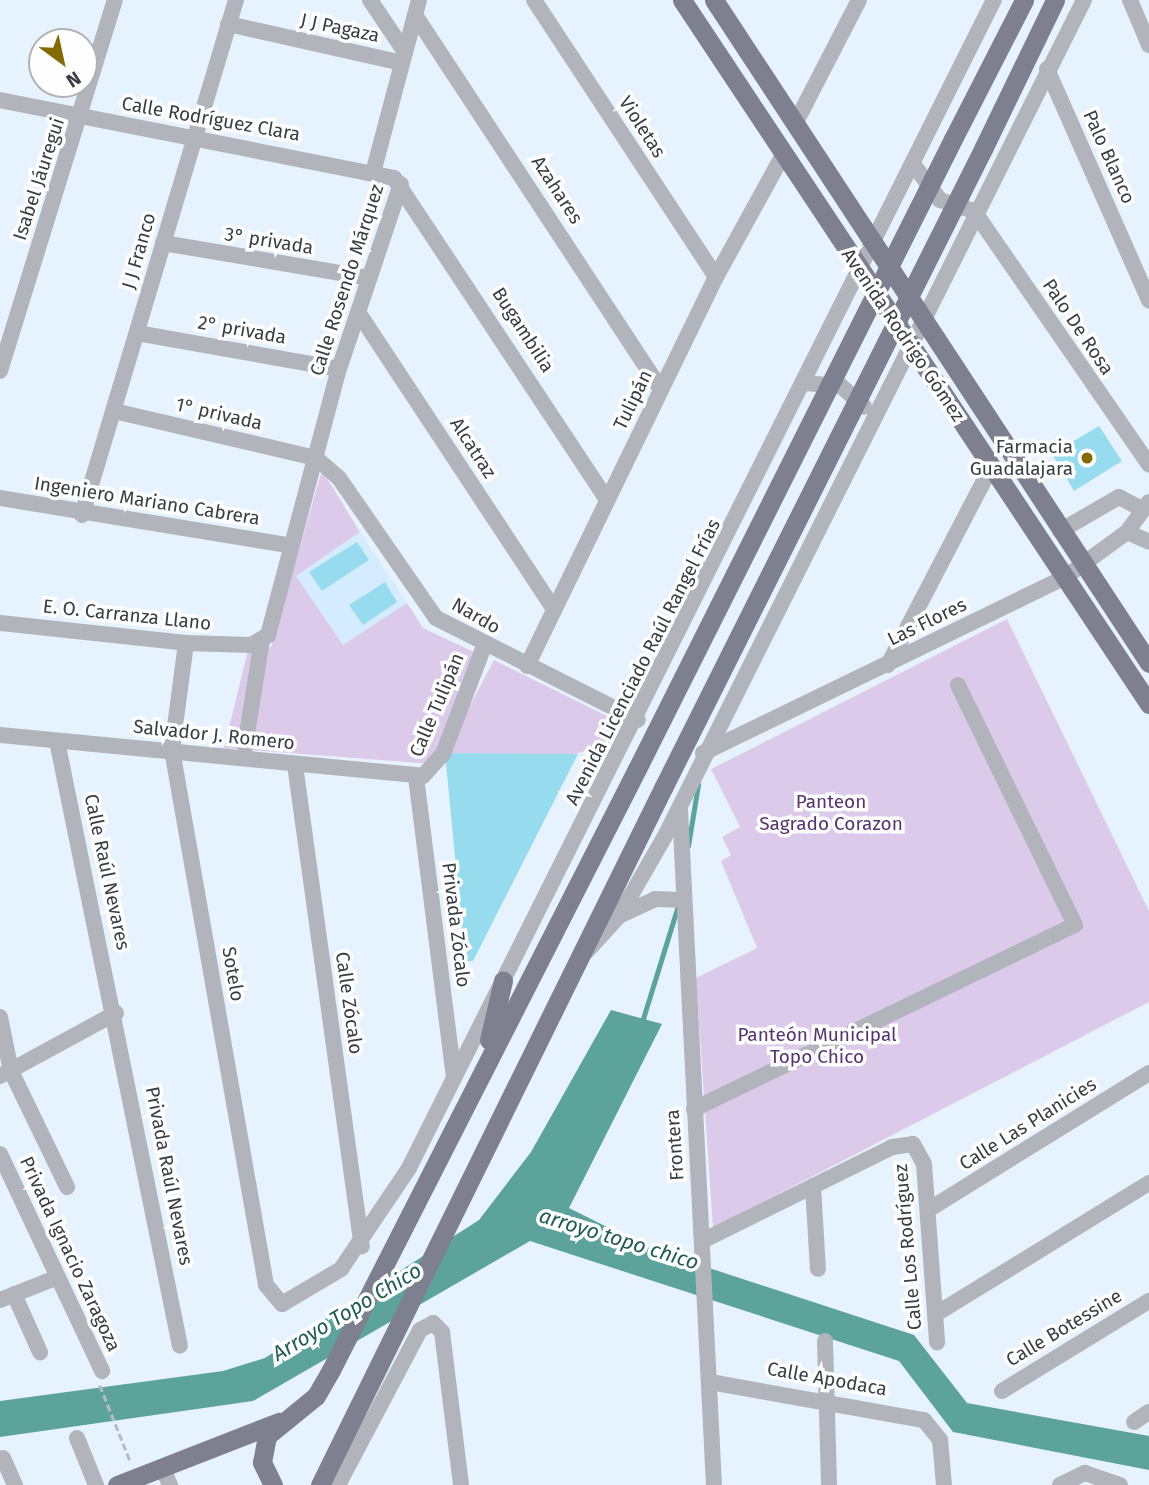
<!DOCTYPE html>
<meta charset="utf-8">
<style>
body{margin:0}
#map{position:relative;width:1149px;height:1485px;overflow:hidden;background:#e6f3ff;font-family:"Fira Sans",sans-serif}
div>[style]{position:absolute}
.built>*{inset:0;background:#d5ebff}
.green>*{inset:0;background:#dccaeb}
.water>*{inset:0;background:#5ca39b}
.stream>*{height:4.5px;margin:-2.25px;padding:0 2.25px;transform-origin:2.25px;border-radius:2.25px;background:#5ca39b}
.building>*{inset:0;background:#97dbee}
.path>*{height:2.5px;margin-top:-1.25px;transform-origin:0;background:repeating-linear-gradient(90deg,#b1bcc6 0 7px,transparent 0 10.5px)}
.minor>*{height:16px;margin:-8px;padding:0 8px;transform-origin:8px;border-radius:8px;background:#b2b4bc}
.major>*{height:19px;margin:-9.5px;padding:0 9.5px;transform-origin:9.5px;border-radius:9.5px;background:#7e808f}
.major-bridge>*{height:19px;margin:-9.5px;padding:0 9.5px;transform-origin:9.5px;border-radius:9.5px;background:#7e808f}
.dots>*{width:19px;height:19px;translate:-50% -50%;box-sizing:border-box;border:4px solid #fefefe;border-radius:50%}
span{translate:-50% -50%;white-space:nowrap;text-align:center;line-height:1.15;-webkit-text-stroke:7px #fefefe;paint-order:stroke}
.street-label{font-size:19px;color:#383e43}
.poi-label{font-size:19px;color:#383e43}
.right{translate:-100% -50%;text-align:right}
.park-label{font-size:19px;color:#573470}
.water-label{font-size:21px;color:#205c55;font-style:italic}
.north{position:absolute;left:28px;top:28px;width:70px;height:70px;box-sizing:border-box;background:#fefefe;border:2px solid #afb1b3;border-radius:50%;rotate:147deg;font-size:19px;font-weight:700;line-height:28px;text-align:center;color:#383e43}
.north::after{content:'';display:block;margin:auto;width:24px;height:32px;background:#846a05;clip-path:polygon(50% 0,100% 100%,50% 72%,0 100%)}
</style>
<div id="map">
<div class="built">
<i style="clip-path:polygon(360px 532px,407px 603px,343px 646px,296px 576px)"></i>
</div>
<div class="green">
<i style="clip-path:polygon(322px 470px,360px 532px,296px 576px,343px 645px,407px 603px,423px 628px,474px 652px,432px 764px,224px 748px,248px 650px,271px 647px)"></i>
<i style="clip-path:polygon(1007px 619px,1149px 911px,1149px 1002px,713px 1228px,696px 978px,757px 948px,721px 861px,731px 855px,722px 837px,740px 827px,711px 769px)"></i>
<i style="clip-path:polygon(494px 660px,621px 723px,611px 743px,565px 757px,445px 753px)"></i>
</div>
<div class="water">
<i style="clip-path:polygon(611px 1010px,662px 1024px,569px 1208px,651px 1249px,914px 1335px,967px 1403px,1149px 1436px,1149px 1470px,953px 1432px,899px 1361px,530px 1241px,253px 1401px,0 1437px,0 1401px,223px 1371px,265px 1358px,479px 1220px,531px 1152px)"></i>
</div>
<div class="stream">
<i style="left:688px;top:846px;width:62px;rotate:-80.7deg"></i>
<i style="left:642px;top:1022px;width:121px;rotate:-72.8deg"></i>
</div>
<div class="building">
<i style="clip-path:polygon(1099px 426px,1122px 461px,1074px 491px,1052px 454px)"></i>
<i style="clip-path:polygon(357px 542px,369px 560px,322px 591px,309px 572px)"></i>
<i style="clip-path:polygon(385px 582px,397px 602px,363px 625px,349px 605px)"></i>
<i style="clip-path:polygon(445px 753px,578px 754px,473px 961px,465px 961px)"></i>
</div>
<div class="path">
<i style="left:100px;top:1385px;width:84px;rotate:68.3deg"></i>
</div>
<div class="minor">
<i style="left:370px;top:0;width:63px;rotate:56.1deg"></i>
<i style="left:534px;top:0;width:331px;rotate:56.7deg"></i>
<i style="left:1130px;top:0;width:49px;rotate:67.1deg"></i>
<i style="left:415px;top:15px;width:448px;rotate:56.7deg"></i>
<i style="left:228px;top:24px;width:178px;rotate:12.6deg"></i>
<i style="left:1047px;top:69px;width:253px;rotate:66.2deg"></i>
<i style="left:0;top:100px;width:402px;rotate:11.2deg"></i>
<i style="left:394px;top:178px;width:386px;rotate:56.5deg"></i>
<i style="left:796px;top:122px;width:137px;rotate:-62.7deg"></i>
<i style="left:913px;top:164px;width:45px;rotate:53.1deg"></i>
<i style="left:940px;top:200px;width:36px;rotate:18deg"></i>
<i style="left:974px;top:211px;width:308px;rotate:55.4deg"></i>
<i style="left:374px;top:169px;width:175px;rotate:-75.1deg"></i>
<i style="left:163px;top:243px;width:209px;rotate:9.6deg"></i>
<i style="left:358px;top:312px;width:354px;rotate:56.6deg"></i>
<i style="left:137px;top:333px;width:205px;rotate:10.1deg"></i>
<i style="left:0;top:371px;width:388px;rotate:-72.8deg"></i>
<i style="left:805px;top:383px;width:36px;rotate:5deg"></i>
<i style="left:841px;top:386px;width:31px;rotate:42deg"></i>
<i style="left:114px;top:411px;width:207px;rotate:13.1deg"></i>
<i style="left:316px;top:458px;width:30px;rotate:41deg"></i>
<i style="left:339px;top:478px;width:170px;rotate:55.3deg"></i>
<i style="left:436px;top:618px;width:226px;rotate:26.8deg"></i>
<i style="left:0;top:498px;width:292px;rotate:9.3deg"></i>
<i style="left:82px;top:515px;width:538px;rotate:-73.35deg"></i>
<i style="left:1060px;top:531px;width:68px;rotate:-30deg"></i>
<i style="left:1119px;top:497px;width:27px;rotate:28deg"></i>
<i style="left:1127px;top:532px;width:24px;rotate:24deg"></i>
<i style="left:0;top:623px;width:187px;rotate:6.1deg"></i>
<i style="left:186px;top:643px;width:65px;rotate:1.8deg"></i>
<i style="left:251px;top:645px;width:20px;rotate:-30deg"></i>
<i style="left:268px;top:635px;width:275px;rotate:-75.1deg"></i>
<i style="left:339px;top:369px;width:195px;rotate:-71.5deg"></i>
<i style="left:186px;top:643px;width:108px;rotate:97.5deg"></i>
<i style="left:172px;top:750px;width:543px;rotate:80.03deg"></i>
<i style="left:266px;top:1285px;width:25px;rotate:50deg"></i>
<i style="left:282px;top:1304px;width:69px;rotate:-30.7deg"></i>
<i style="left:341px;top:1269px;width:122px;rotate:-56deg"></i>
<i style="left:409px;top:1168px;width:1306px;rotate:-63.4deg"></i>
<i style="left:888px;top:665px;width:223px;rotate:-62.5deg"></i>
<i style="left:527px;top:666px;width:432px;rotate:-64.1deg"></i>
<i style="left:716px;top:277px;width:139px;rotate:-61.2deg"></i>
<i style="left:0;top:735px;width:425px;rotate:5.5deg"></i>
<i style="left:423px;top:776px;width:30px;rotate:-48deg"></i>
<i style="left:443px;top:754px;width:116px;rotate:-69.2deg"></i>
<i style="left:57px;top:741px;width:617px;rotate:78.51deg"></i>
<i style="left:245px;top:747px;width:108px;rotate:-81deg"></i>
<i style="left:703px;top:753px;width:401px;rotate:-25.9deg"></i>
<i style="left:1064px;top:578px;width:78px;rotate:-36.1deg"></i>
<i style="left:1127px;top:532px;width:37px;rotate:-54deg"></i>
<i style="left:295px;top:765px;width:486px;rotate:82.1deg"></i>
<i style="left:416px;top:777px;width:302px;rotate:82.8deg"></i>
<i style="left:680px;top:810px;width:676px;rotate:87.12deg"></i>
<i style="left:621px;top:915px;width:38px;rotate:-25deg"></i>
<i style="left:655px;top:899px;width:25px;rotate:2deg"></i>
<i style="left:587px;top:951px;width:47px;rotate:-47.6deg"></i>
<i style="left:619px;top:916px;width:92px;rotate:-60.1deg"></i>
<i style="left:665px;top:836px;width:935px;rotate:-63.38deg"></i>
<i style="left:0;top:1017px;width:55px;rotate:78.5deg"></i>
<i style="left:11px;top:1071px;width:129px;rotate:64.2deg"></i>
<i style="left:0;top:1076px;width:132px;rotate:-28.5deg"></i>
<i style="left:694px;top:1109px;width:423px;rotate:-25.8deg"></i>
<i style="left:1075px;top:925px;width:267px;rotate:-116deg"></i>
<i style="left:0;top:1154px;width:240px;rotate:64.8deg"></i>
<i style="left:813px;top:1186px;width:83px;rotate:86.6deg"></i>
<i style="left:928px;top:1210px;width:260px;rotate:-31.8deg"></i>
<i style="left:702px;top:1241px;width:212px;rotate:-26.3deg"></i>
<i style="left:892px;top:1147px;width:21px;rotate:-8deg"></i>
<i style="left:913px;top:1144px;width:23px;rotate:61deg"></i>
<i style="left:924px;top:1164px;width:179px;rotate:85.8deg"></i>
<i style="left:14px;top:1294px;width:64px;rotate:65.9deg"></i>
<i style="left:0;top:1300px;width:62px;rotate:-21.6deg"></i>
<i style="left:936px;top:1314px;width:250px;rotate:-31.6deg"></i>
<i style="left:825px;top:1341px;width:144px;rotate:88.4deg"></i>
<i style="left:710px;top:1382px;width:217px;rotate:10.1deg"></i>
<i style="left:924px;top:1420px;width:26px;rotate:51deg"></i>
<i style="left:940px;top:1440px;width:45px;rotate:84.9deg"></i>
<i style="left:1002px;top:1391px;width:172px;rotate:-31.5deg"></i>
<i style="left:1134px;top:1422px;width:18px;rotate:-34deg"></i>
<i style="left:77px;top:1438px;width:51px;rotate:68deg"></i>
<i style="left:3px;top:1458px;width:30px;rotate:66deg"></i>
<i style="left:162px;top:1467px;width:20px;rotate:66deg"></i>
<i style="left:338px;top:1485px;width:175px;rotate:-62.1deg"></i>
<i style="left:420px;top:1330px;width:15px;rotate:-28deg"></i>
<i style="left:433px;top:1323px;width:13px;rotate:45deg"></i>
<i style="left:442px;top:1332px;width:154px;rotate:82.9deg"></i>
<i style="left:1060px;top:1485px;width:28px;rotate:-26deg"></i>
<i style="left:1085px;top:1473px;width:37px;rotate:19deg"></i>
</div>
<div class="major">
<i style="left:682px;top:0;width:845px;rotate:56.44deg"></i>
<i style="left:714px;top:0;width:793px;rotate:56.73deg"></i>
<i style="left:953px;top:139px;width:156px;rotate:-62.9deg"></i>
<i style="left:984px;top:147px;width:163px;rotate:-64.2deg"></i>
<i style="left:489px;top:1040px;width:61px;rotate:-76.7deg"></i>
<i style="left:117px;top:1485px;width:174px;rotate:-21.3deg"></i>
<i style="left:273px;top:1485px;width:25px;rotate:-116deg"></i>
<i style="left:262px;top:1462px;width:26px;rotate:-79deg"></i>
<i style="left:267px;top:1436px;width:63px;rotate:-39.2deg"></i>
<i style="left:316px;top:1396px;width:30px;rotate:-60deg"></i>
<i style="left:331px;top:1370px;width:674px;rotate:-63.02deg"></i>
<i style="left:320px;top:1485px;width:777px;rotate:-63.8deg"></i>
</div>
<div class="major-bridge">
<i style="left:637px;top:769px;width:705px;rotate:-63.36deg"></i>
<i style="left:663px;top:788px;width:717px;rotate:-63.4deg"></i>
</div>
<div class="dots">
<i style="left:1087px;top:458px;background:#846a05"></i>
</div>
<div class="street-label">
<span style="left:340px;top:28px;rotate:12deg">J J Pagaza</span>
<span style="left:211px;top:119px;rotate:10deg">Calle Rodríguez Clara</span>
<span style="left:642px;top:127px;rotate:57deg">Violetas</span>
<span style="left:1109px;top:157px;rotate:66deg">Palo Blanco</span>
<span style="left:39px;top:179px;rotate:-72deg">Isabel Jáuregui</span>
<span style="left:557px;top:190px;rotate:57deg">Azahares</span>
<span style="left:269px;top:241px;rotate:9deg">3° privada</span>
<span style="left:139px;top:251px;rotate:-74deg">J J Franco</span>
<span style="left:347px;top:280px;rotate:-72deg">Calle Rosendo Márquez</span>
<span style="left:1078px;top:327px;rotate:56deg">Palo De Rosa</span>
<span style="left:242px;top:330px;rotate:10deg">2° privada</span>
<span style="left:523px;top:330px;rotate:57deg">Bugambilia</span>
<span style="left:903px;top:335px;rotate:56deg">Avenida Rodrigo Gómez</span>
<span style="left:633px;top:400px;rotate:-64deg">Tulipán</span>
<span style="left:219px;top:414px;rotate:13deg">1° privada</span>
<span style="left:473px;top:448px;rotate:57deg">Alcatraz</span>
<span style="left:147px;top:501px;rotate:9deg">Ingeniero Mariano Cabrera</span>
<span style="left:127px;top:615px;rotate:6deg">E. O. Carranza Llano</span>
<span style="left:476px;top:616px;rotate:30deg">Nardo</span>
<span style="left:927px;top:622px;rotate:-26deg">Las Flores</span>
<span style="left:643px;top:662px;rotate:-63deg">Avenida Licenciado Raúl Rangel Frías</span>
<span style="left:437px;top:705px;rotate:-67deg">Calle Tulipán</span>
<span style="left:214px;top:735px;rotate:6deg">Salvador J. Romero</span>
<span style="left:107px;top:872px;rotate:78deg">Calle Raúl Nevares</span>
<span style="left:456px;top:925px;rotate:83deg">Privada Zócalo</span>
<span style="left:233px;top:974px;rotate:80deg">Sotelo</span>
<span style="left:349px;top:1003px;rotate:82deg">Calle Zócalo</span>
<span style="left:1028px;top:1124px;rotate:-32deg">Calle Las Planicies</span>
<span style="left:675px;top:1145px;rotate:-94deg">Frontera</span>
<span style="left:169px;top:1176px;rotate:79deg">Privada Raúl Nevares</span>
<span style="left:908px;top:1247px;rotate:-95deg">Calle Los Rodríguez</span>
<span style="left:70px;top:1254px;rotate:65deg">Privada Ignacio Zaragoza</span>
<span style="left:1064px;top:1328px;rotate:-31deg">Calle Botessine</span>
<span style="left:827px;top:1379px;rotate:10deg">Calle Apodaca</span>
</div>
<div class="poi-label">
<span class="right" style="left:1073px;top:458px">Farmacia<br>Guadalajara</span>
</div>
<div class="park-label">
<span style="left:831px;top:813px">Panteon<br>Sagrado Corazon</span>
<span style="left:817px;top:1046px">Panteón Municipal<br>Topo Chico</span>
</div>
<div class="water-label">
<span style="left:619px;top:1239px;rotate:17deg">arroyo topo chico</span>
<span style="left:347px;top:1312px;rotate:-31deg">Arroyo Topo Chico</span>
</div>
<div class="north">N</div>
</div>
